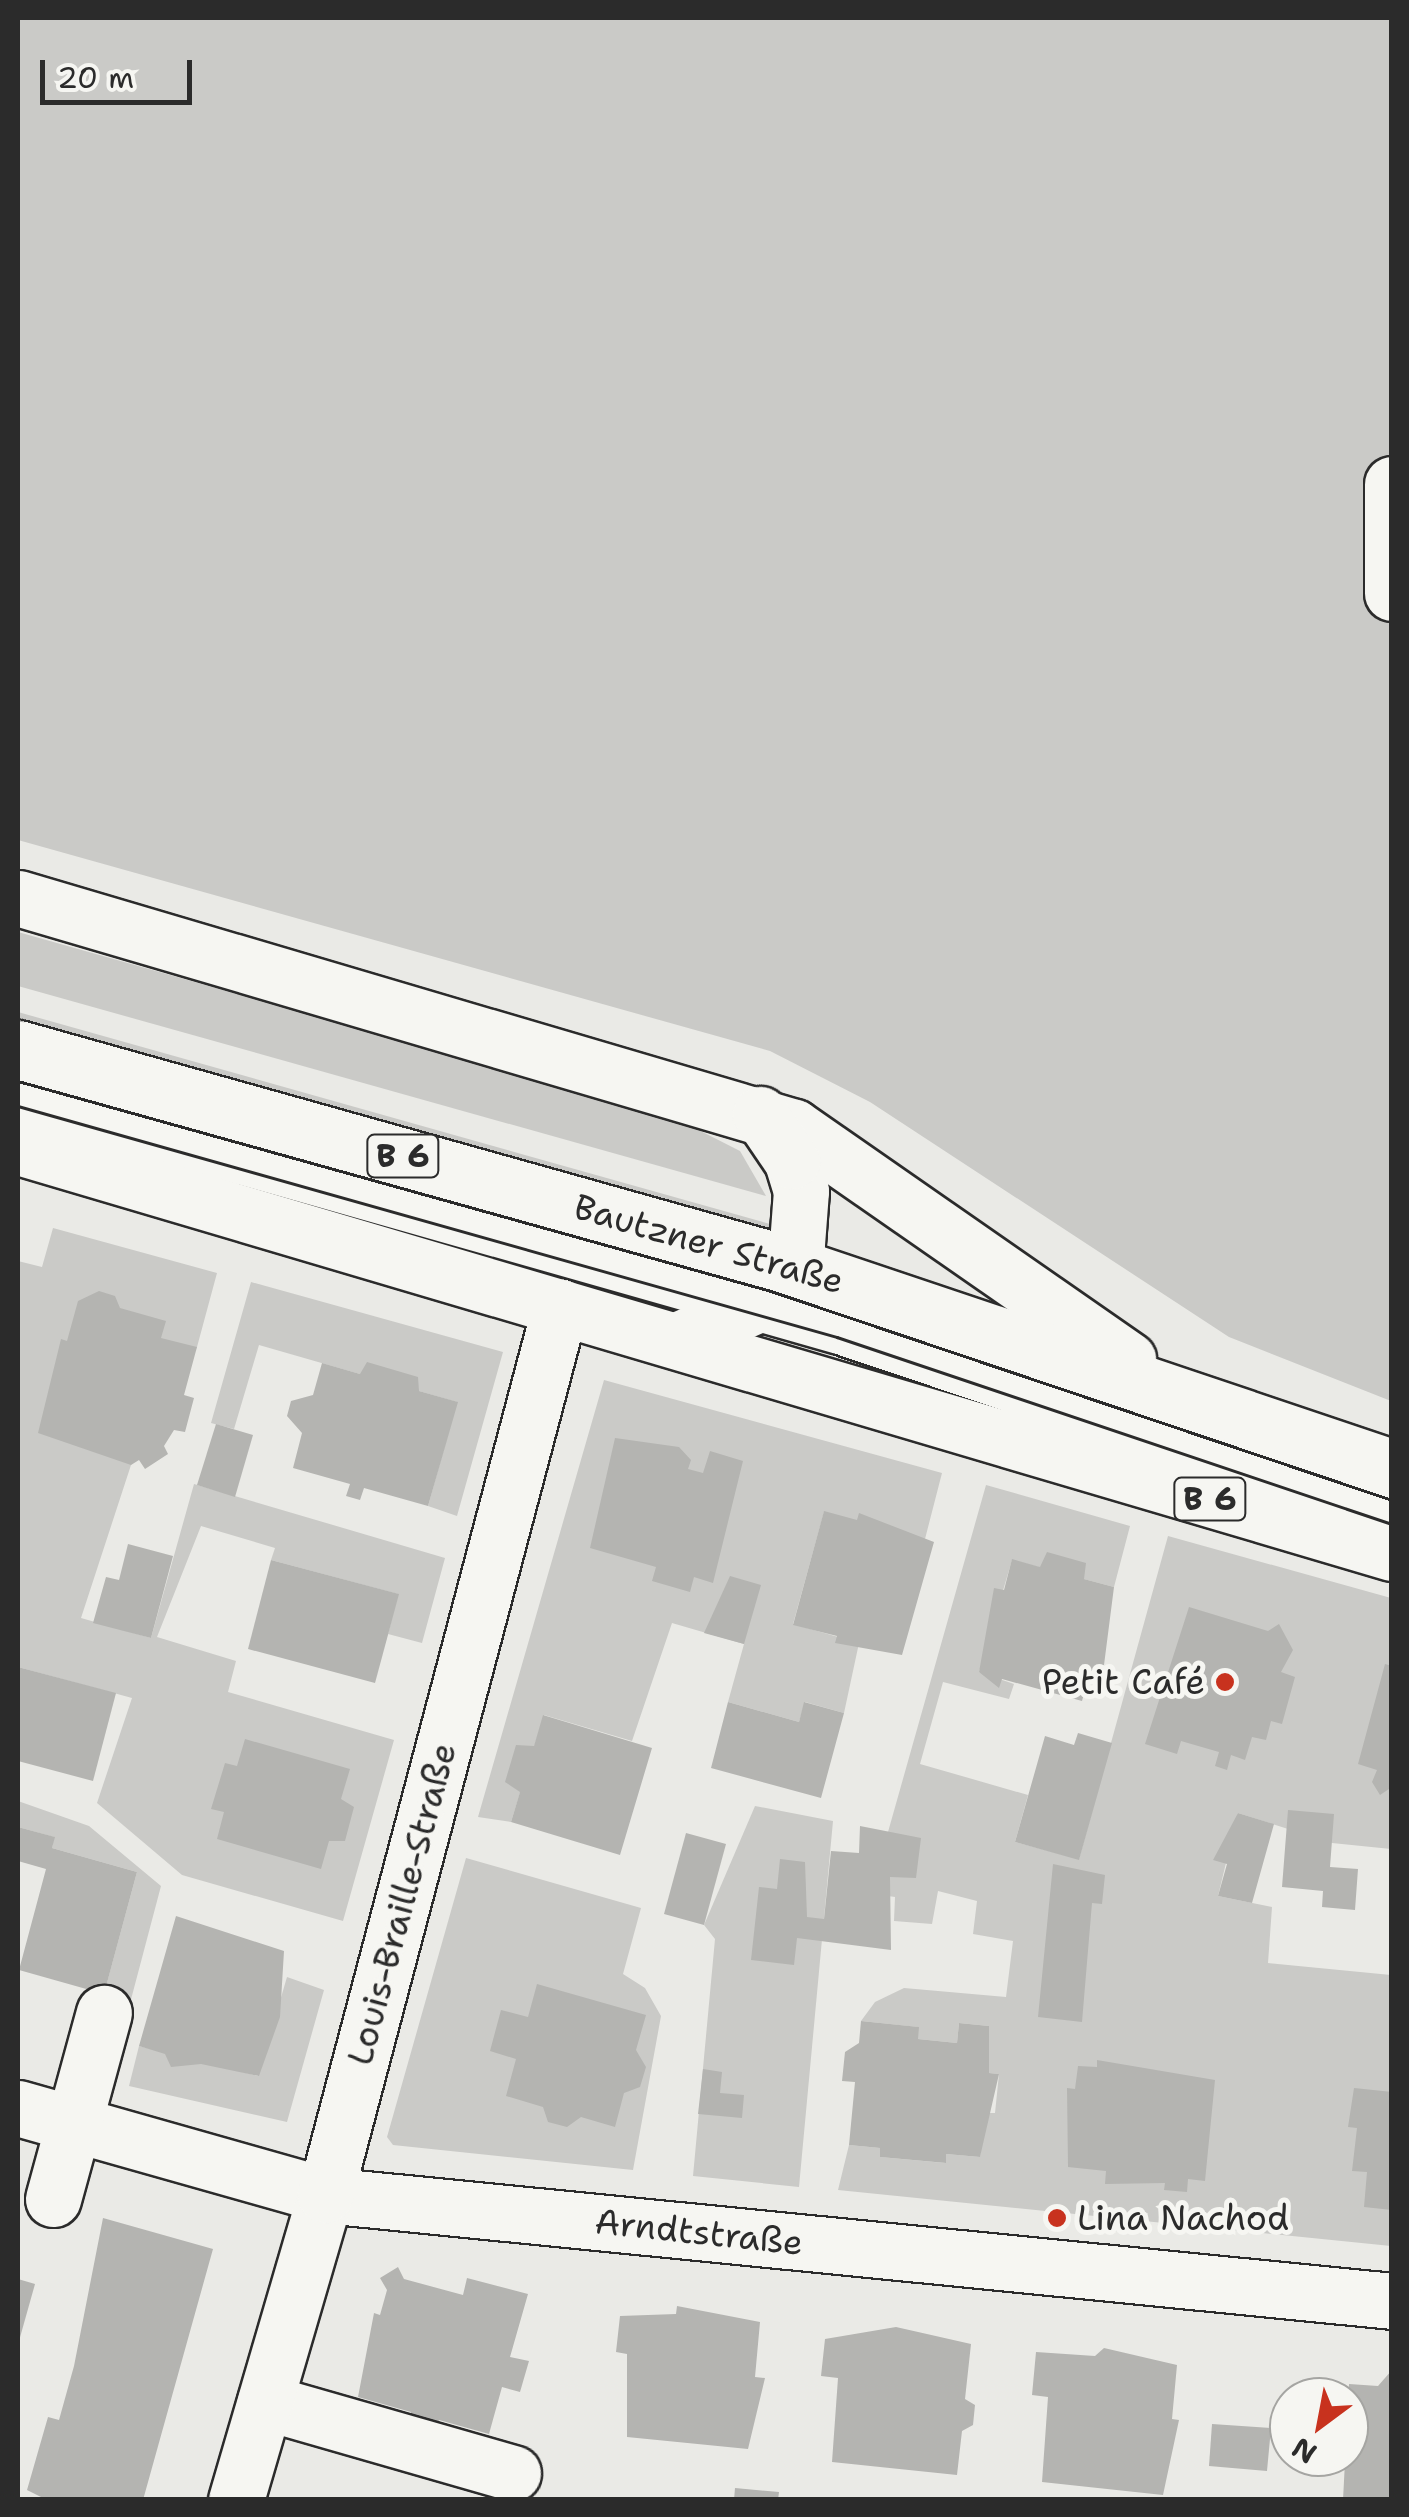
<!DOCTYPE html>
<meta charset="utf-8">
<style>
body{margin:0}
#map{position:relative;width:1409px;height:2517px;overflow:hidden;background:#eaeae6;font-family:"Shantell Sans",sans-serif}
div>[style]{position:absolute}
.green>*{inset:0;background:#cacac7}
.building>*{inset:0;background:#b4b4b1}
.roads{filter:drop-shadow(2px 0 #2b2b2b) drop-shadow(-2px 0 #2b2b2b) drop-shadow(0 2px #2b2b2b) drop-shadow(0 -2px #2b2b2b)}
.minor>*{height:55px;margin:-27.5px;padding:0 27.5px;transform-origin:27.5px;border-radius:27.5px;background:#f6f6f2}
.major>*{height:55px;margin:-27.5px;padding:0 27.5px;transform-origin:27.5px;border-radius:27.5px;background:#f6f6f2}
.tram>*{height:2.5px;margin:-1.25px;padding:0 1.25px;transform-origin:1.25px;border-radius:1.25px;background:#2b2b2b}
.dots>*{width:28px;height:28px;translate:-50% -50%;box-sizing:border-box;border:5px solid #f6f6f2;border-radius:50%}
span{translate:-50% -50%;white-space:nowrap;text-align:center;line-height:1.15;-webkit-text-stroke:10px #f6f6f2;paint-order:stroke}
.shield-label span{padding:2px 8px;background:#f6f6f2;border:2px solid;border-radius:8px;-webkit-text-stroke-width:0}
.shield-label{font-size:32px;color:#2b2b2b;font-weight:700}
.street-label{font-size:35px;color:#2b2b2b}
.poi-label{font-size:35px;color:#2b2b2b}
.right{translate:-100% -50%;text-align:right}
.left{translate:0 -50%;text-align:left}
.frame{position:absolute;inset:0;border:20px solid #2b2b2b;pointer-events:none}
.north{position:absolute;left:1269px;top:2377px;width:100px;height:100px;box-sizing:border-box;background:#f6f6f2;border:2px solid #a5a5a2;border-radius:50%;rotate:212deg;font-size:28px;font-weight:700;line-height:40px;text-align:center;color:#2b2b2b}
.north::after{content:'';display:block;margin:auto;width:35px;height:45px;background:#c8321e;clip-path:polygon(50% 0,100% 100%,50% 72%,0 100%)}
.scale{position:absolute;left:40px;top:60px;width:152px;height:45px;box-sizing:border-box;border:5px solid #2b2b2b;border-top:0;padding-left:12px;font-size:30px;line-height:35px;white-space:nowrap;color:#2b2b2b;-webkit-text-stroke:8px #f6f6f2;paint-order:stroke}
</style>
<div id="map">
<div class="green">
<i style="clip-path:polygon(18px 18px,1391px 18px,1391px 1401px,1229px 1337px,870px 1102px,770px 1051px,18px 840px)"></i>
<i style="clip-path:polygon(18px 932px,673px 1117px,740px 1151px,766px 1196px,18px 986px)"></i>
<i style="clip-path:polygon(18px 1012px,777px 1226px,772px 1241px,18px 1027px)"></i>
<i style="clip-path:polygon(53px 1228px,217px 1273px,197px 1347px,131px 1465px,81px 1618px,151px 1638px,194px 1484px,445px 1558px,422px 1643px,388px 1634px,398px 1594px,271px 1560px,275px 1548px,201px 1526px,157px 1637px,236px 1661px,228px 1692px,394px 1740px,343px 1921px,182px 1875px,97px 1803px,132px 1698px,18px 1667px,18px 1261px,42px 1267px)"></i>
<i style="clip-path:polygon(251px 1282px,503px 1352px,457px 1516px,428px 1506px,457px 1402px,259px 1345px,234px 1429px,211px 1423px)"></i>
<i style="clip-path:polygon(604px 1380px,942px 1473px,925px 1539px,824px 1512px,793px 1624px,859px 1643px,844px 1713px,805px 1702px,799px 1722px,728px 1702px,744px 1644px,672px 1623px,632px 1741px,544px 1715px,511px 1822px,478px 1817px)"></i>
<i style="clip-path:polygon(986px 1485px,1130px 1526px,1114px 1587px,1012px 1560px,979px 1672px,1014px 1684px,1009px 1699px,943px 1682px,920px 1764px,1028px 1795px,1015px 1842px,1079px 1859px,1168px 1536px,1391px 1598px,1391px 1849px,1332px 1843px,1238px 1813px,1218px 1896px,1272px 1907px,1268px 1963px,1391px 1975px,1391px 2246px,838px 2190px,849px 2145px,880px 2148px,880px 2157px,945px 2163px,946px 2154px,980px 2157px,984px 2113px,995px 2113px,999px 2074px,989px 2073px,989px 2026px,959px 2023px,957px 2043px,918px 2039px,918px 2027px,861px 2021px,875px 2002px,904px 1988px,1006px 1997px,1013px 1941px,973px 1934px,977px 1901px,938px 1891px,932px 1924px,894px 1921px,895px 1897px,888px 1896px,888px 1832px)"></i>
<i style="clip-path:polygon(18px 1801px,89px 1826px,161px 1886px,129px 2007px,102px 2001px,137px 1872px,52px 1848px,54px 1837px,18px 1827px)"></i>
<i style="clip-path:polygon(755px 1806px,833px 1821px,799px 2187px,693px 2176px,715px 1939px,704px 1925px)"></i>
<i style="clip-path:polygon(466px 1858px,641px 1908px,623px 1974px,645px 1988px,661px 2016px,633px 2170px,393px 2145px,387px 2137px)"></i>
<i style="clip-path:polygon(287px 1977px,324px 1990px,287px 2122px,129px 2086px,139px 2046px,258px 2076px)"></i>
</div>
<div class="building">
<i style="clip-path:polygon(99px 1291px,115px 1296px,120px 1308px,166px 1321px,161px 1338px,197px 1347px,184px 1395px,194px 1398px,185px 1432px,174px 1430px,164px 1446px,168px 1454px,145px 1469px,139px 1460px,131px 1465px,38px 1433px,61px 1339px,67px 1341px,78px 1301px)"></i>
<i style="clip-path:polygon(367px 1362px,418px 1377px,419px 1391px,458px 1402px,428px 1506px,364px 1488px,360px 1500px,346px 1496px,350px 1484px,293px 1468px,302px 1433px,287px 1416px,291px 1401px,313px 1395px,322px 1363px,360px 1374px)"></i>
<i style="clip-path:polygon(216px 1424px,253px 1435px,235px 1497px,197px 1485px)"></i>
<i style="clip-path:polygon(615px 1438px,679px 1447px,691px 1460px,688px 1469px,703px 1473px,710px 1451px,743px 1461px,713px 1583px,694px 1577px,690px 1592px,652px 1581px,656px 1567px,590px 1548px)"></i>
<i style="clip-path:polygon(824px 1511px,857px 1520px,859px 1513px,934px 1542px,902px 1655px,835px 1643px,837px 1636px,793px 1625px)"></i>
<i style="clip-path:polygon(128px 1544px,173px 1556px,151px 1638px,93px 1623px,106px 1577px,119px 1580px)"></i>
<i style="clip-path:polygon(1047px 1552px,1086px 1563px,1084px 1579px,1114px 1587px,1104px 1665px,1090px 1672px,1082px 1701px,1002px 1679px,999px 1688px,979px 1672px,994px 1588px,1004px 1590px,1012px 1559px,1040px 1567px)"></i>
<i style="clip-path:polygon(271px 1560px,399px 1594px,375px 1683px,248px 1649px)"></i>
<i style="clip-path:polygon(730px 1576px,761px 1585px,744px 1644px,704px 1633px)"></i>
<i style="clip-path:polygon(1189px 1607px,1268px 1631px,1279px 1624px,1293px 1650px,1281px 1672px,1295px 1677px,1282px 1724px,1271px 1721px,1266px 1740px,1252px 1737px,1245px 1760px,1231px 1755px,1227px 1770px,1215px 1766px,1219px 1752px,1181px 1741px,1177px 1754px,1145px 1744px)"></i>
<i style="clip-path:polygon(1385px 1664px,1392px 1666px,1392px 1787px,1380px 1795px,1372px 1782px,1377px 1770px,1358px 1764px)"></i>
<i style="clip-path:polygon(18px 1667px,116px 1693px,93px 1781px,18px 1761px)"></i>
<i style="clip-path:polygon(728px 1702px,799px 1722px,804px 1702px,844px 1713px,821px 1798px,711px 1768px)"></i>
<i style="clip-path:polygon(543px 1715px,652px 1748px,620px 1855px,511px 1822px,520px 1792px,505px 1782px,516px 1745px,534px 1746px)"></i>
<i style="clip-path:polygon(1078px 1733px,1112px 1743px,1079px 1860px,1015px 1842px,1045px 1736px,1074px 1745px)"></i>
<i style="clip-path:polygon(245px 1739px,350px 1769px,341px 1799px,354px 1807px,345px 1841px,329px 1841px,321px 1869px,217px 1839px,224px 1812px,211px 1809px,225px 1763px,237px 1766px)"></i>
<i style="clip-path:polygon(1288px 1810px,1334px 1814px,1330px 1867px,1358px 1869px,1355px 1910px,1322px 1907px,1323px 1891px,1282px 1887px)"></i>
<i style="clip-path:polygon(1238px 1813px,1274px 1824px,1252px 1903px,1218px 1896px,1227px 1864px,1213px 1860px)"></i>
<i style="clip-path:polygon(860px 1826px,921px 1838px,916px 1878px,890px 1877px,891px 1950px,797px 1938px,794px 1965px,751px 1960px,759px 1887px,777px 1889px,780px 1859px,805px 1862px,807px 1917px,824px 1919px,831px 1851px,859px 1853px)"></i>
<i style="clip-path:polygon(18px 1827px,55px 1837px,52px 1848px,137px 1872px,104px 1994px,19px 1970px,46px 1869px,18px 1861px)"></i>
<i style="clip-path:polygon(686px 1833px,726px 1844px,704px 1925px,664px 1914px)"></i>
<i style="clip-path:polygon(1053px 1864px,1105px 1875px,1102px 1904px,1092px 1903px,1082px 2022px,1038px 2017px)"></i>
<i style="clip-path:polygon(176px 1916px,284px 1951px,280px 2017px,259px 2076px,201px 2064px,171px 2067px,165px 2054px,139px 2046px)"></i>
<i style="clip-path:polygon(537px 1984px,646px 2015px,636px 2050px,646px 2067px,640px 2087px,624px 2093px,615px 2127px,581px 2117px,567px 2127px,548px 2122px,543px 2107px,506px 2096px,516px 2059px,490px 2051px,501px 2010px,528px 2017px)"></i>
<i style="clip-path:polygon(861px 2021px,919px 2027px,918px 2039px,957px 2043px,959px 2023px,989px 2026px,989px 2073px,999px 2074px,980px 2157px,946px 2154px,946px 2163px,880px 2157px,880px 2148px,849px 2145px,855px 2082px,842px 2081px,845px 2052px,859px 2043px)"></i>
<i style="clip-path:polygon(1097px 2060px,1215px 2080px,1205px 2181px,1188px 2179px,1187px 2192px,1164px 2190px,1165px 2183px,1105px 2184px,1106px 2171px,1068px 2167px,1067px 2088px,1075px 2089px,1078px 2066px,1097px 2067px)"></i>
<i style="clip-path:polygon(703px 2069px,722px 2072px,720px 2093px,744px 2095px,742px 2118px,698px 2114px)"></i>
<i style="clip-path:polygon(1354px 2088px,1392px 2092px,1392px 2210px,1364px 2207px,1367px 2172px,1352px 2171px,1357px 2128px,1348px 2127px)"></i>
<i style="clip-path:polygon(103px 2218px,213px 2249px,143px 2500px,47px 2500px,27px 2490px,48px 2417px,59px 2420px,74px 2366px)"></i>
<i style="clip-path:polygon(398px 2267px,404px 2279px,463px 2295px,467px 2278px,528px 2294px,510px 2357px,529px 2361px,520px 2392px,502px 2387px,489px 2434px,439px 2420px,435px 2435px,407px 2427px,411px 2412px,358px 2397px,374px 2313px,380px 2315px,387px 2290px,380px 2278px)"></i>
<i style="clip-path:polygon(18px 2279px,35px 2284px,19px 2341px,18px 2341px)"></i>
<i style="clip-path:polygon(677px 2306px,760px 2322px,755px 2377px,765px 2378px,748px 2449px,627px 2437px,627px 2354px,616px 2352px,620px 2316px,676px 2314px)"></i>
<i style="clip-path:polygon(896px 2327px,971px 2344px,965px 2399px,975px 2405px,973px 2425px,962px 2431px,957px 2475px,832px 2462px,838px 2378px,821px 2376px,825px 2339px)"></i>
<i style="clip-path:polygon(1104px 2348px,1177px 2365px,1172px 2419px,1179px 2420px,1163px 2495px,1042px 2482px,1048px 2397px,1032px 2395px,1036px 2352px,1095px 2356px)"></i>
<i style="clip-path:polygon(1392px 2370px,1392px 2500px,1343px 2500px,1349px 2384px,1378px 2386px)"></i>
<i style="clip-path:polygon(1212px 2424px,1271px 2428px,1267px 2471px,1209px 2466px)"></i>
<i style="clip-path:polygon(735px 2488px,779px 2492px,778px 2500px,734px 2500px)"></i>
</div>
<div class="roads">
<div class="minor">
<i style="left:1392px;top:484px;width:109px;rotate:90deg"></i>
<i style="left:18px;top:1093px;width:854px;rotate:15.83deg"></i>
<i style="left:840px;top:1326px;width:582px;rotate:18.62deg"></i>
<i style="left:18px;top:2108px;width:319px;rotate:15.8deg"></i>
<i style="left:325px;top:2195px;width:1072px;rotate:5.67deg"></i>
<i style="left:53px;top:2199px;width:193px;rotate:-74.7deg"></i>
<i style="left:265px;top:2402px;width:258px;rotate:16deg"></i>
<i style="left:236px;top:2500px;width:318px;rotate:-73.7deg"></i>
<i style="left:325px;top:2195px;width:919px;rotate:-75.18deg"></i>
</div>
<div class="major">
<i style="left:18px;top:898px;width:809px;rotate:16.44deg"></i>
<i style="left:794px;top:1127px;width:407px;rotate:34.8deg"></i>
<i style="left:18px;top:1048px;width:801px;rotate:15.65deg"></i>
<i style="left:789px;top:1264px;width:636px;rotate:18.61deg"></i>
<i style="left:18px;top:1147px;width:1433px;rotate:16.46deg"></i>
<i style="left:677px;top:1340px;width:90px;rotate:-23.7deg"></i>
<i style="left:759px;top:1304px;width:71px;rotate:-57.7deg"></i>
<i style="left:797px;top:1244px;width:53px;rotate:-85.7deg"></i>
<i style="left:801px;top:1191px;width:31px;rotate:-107deg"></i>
<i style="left:792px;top:1161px;width:57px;rotate:-124.2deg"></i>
</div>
</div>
<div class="tram">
<i style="left:18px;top:1081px;width:782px;rotate:15.58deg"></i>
<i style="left:771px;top:1291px;width:655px;rotate:18.6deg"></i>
<i style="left:18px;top:1106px;width:851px;rotate:15.75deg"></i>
<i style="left:837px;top:1337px;width:586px;rotate:18.62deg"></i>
</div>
<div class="dots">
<i style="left:1225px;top:1682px;background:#c8321e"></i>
<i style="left:1057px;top:2218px;background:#c8321e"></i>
</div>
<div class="shield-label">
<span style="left:403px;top:1156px">B 6</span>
<span style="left:1210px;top:1499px">B 6</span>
</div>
<div class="street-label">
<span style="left:709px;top:1244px;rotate:16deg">Bautzner Straße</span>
<span style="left:402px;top:1904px;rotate:-75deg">Louis-Braille-Straße</span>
<span style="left:699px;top:2232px;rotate:6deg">Arndtstraße</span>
</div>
<div class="poi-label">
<span class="right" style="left:1205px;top:1682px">Petit Café</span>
<span class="left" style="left:1077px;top:2218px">Lina Nachod</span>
</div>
<div class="frame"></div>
<div class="north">N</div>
<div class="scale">20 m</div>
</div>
